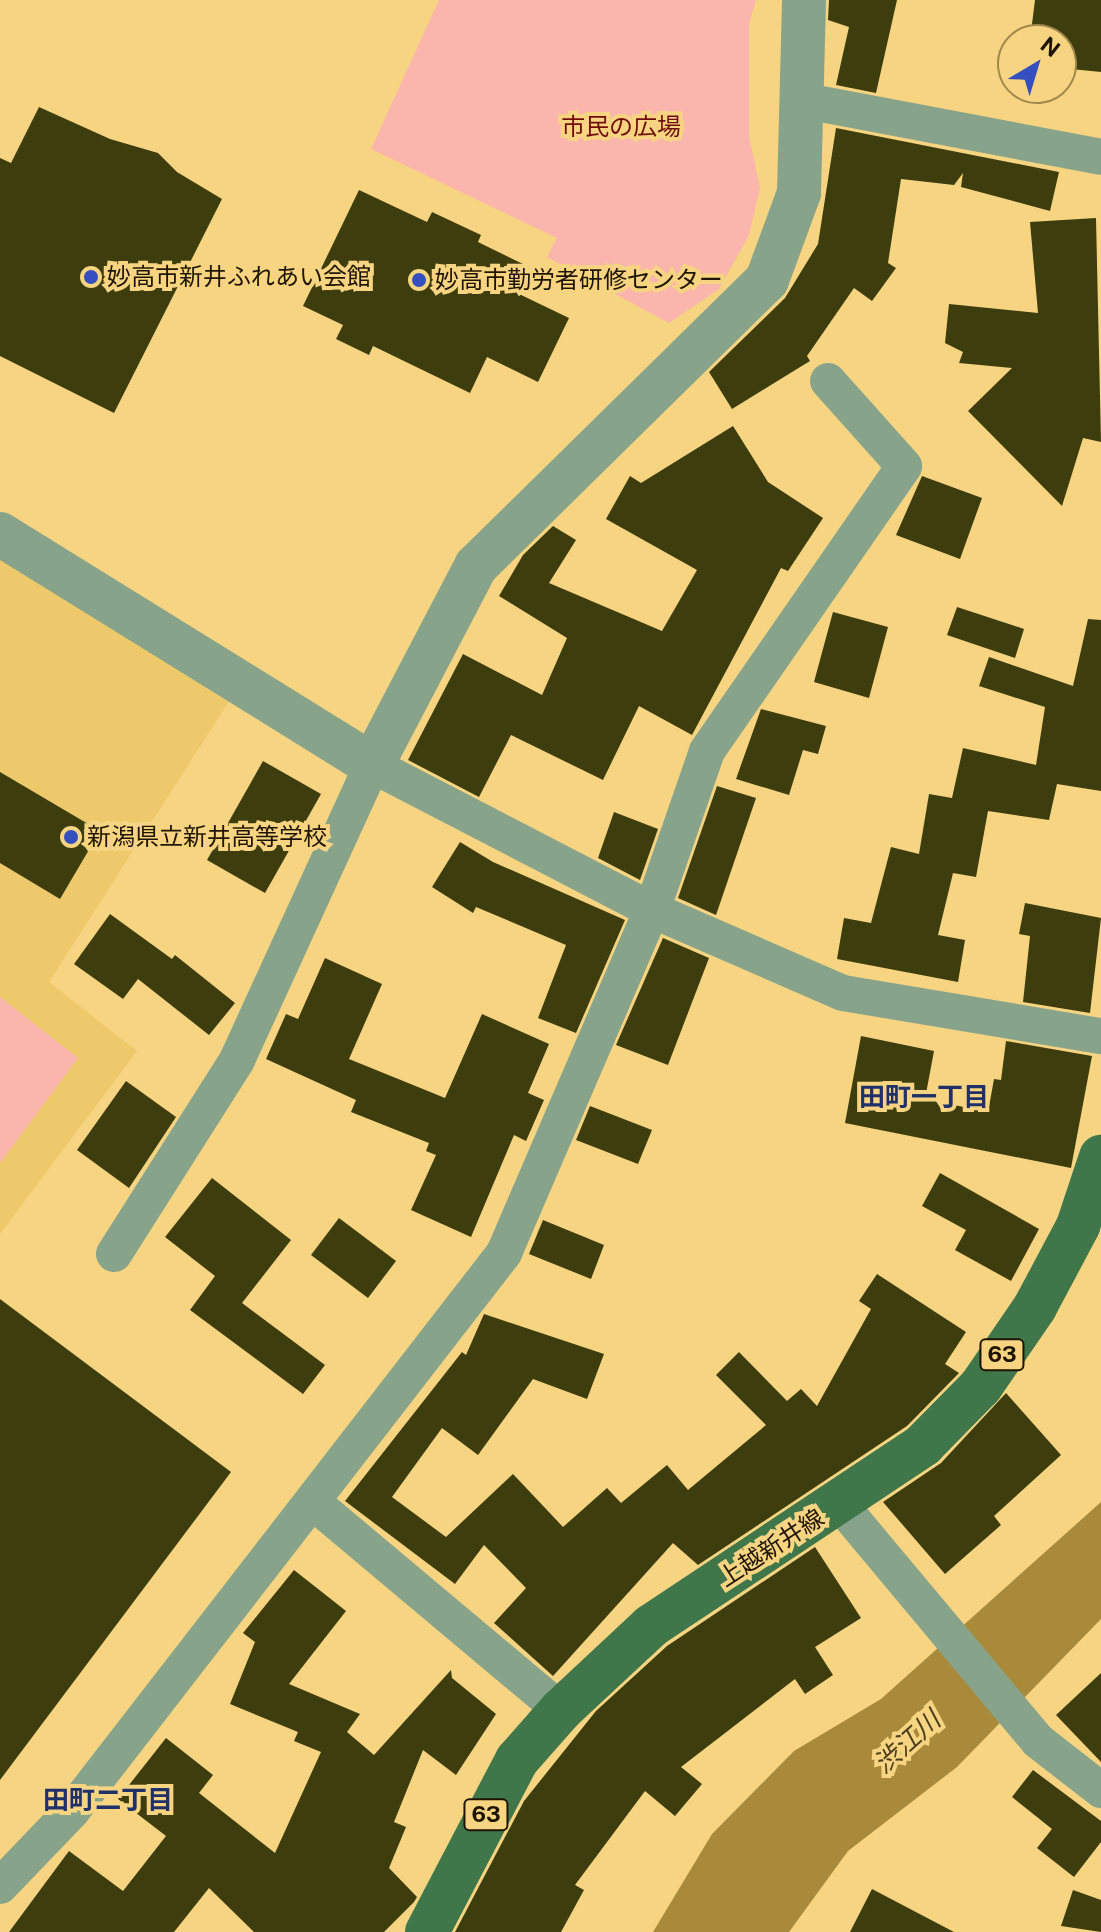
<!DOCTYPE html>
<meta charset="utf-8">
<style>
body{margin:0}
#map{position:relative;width:1101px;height:1932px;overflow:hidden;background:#f6d481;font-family:"Public Sans","Noto Sans JP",sans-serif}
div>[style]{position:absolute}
.built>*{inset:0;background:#eec96c}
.green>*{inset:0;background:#fab6ac}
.water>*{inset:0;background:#a98a3a}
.building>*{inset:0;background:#3e3d0e}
.minor>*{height:36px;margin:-18px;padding:0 18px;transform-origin:18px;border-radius:18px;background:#87a48b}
.tertiary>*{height:44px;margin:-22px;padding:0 22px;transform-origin:22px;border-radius:22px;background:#87a48b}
.primary>*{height:44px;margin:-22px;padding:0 22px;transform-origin:22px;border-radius:22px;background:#40774a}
.dots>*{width:22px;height:22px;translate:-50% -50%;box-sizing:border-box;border:4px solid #f6d481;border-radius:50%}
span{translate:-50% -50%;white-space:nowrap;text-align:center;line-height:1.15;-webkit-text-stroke:8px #f6d481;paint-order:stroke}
.shield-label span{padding:2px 6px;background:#f6d481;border:2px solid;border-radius:6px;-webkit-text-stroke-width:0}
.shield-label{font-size:22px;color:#1e1400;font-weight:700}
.park-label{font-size:24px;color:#720c0a}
.poi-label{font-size:24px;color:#1e1400}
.left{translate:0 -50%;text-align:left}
.street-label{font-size:24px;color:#1e1400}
.neighbourhood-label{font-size:26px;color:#203169;font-weight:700}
.water-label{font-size:26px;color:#4b3e1b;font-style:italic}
.north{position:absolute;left:997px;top:24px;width:80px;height:80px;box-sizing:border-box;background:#f6d481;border:2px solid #a0874d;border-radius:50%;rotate:38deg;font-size:22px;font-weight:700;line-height:32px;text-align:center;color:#1e1400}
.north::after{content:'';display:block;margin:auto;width:28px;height:36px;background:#334fc0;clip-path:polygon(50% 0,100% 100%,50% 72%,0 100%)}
</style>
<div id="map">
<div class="built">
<i style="clip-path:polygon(0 545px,235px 692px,49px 982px,137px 1051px,0 1234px)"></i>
</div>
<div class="green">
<i style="clip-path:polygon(439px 0,756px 0,749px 24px,749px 136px,760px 188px,749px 235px,719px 289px,669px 323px,547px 257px,557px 238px,371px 149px)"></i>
<i style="clip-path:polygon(0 997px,78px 1058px,0 1163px)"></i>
</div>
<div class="water">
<i style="clip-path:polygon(1101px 1502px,1101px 1619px,957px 1767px,848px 1851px,789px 1932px,653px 1932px,712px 1834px,794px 1751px,881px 1699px)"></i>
</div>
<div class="building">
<i style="clip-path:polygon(829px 0,897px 0,876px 93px,836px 85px,849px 27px,828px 20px)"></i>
<i style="clip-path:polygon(1035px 0,1101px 0,1101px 72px,1061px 68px,1061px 40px,1030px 40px)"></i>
<i style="clip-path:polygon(39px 107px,110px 139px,158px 153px,177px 172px,222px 199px,114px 413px,0 356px,0 158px,11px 163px)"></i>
<i style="clip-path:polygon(836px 128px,1059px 172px,1050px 211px,961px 187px,963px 173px,954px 185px,901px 179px,888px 263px,896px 268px,872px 301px,854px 288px,807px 356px,810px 361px,732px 409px,709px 372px,785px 298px,818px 244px)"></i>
<i style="clip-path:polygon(359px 190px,427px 222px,432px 212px,481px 235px,478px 242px,529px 267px,517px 293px,569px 318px,538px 382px,487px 357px,470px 393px,373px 346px,369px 355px,336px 339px,343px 325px,303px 306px)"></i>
<i style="clip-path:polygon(1096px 218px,1101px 442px,1083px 438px,1062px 506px,968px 411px,1012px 368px,959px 363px,963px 352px,945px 343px,949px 304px,1038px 313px,1030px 222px)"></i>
<i style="clip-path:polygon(733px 426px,768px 482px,823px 518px,788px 571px,781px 568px,692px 735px,639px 706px,603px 780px,511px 735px,479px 797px,408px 760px,463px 654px,542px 695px,567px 638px,499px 596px,523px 555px,553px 526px,576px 540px,549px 583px,662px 631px,697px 570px,606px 519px,630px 476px,641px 483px)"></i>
<i style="clip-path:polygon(922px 476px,982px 498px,960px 559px,896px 535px)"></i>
<i style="clip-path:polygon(957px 607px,1024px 629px,1015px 658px,947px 635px)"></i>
<i style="clip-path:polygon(833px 612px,888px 627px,869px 698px,814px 682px)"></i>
<i style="clip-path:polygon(1088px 619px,1101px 620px,1101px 791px,1057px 784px,1049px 820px,988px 811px,976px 877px,953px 873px,938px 935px,965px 940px,958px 982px,837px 959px,844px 918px,871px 923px,891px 847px,919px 854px,929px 794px,952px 798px,963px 748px,1036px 765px,1045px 707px,979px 686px,989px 657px,1073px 686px)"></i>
<i style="clip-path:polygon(761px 709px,826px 726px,818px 754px,803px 750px,789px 795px,736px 779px)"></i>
<i style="clip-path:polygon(263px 761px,321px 794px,265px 893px,207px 860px)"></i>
<i style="clip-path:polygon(0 772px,100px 831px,60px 899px,0 863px)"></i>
<i style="clip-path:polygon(717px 786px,756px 798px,716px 915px,678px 898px)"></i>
<i style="clip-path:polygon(614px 812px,658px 829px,640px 880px,598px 858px)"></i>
<i style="clip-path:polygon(460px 842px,493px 862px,625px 920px,576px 1033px,538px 1018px,566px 945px,476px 907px,473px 913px,432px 887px)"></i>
<i style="clip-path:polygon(1025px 903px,1101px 918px,1090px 1013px,1023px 1002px,1030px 936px,1019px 934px)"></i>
<i style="clip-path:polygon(110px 914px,172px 959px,175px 955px,235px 1003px,209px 1035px,138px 979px,123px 999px,74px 964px)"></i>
<i style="clip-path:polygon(663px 938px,709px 958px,668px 1065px,616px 1045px)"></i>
<i style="clip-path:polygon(325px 958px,382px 984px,349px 1059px,445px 1098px,482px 1014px,549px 1044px,528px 1093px,544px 1100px,526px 1141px,514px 1135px,471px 1237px,411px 1210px,436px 1155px,426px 1151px,429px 1143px,351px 1112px,356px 1100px,266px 1059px,286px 1014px,298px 1019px)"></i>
<i style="clip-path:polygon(861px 1036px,934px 1051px,925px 1099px,988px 1112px,994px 1079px,1001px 1080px,1006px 1041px,1092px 1056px,1071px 1168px,845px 1123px)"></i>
<i style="clip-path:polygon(126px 1081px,176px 1117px,129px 1188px,77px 1150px)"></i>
<i style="clip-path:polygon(590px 1106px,652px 1130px,638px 1164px,576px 1140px)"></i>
<i style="clip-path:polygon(940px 1173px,1039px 1229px,1011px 1281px,955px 1250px,966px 1230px,922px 1206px)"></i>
<i style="clip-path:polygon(212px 1178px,291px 1240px,242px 1303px,325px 1365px,303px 1394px,190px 1310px,215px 1276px,165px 1237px)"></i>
<i style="clip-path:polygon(339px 1218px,396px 1261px,368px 1298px,311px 1255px)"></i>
<i style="clip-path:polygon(543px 1220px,604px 1245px,591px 1279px,529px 1254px)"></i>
<i style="clip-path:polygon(877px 1274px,966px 1332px,945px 1364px,959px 1373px,907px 1426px,698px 1565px,673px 1543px,553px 1676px,494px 1623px,526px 1588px,484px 1545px,455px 1584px,345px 1501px,462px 1352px,466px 1355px,484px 1314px,604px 1354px,587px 1399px,533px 1379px,478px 1455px,442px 1428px,392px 1497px,446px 1537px,513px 1474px,563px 1527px,607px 1488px,621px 1503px,667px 1465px,688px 1490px,766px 1425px,716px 1375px,739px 1352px,787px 1401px,801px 1389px,817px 1406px,871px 1309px,859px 1301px)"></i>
<i style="clip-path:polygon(0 1299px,231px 1472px,0 1780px)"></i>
<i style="clip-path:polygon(1006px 1393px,1061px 1455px,994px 1516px,1001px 1525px,945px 1574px,883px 1502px,941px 1463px)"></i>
<i style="clip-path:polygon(815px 1547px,861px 1618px,815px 1647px,833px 1675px,805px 1694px,795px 1679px,681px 1767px,702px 1784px,675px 1816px,645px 1791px,575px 1885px,584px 1890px,561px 1932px,455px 1932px,524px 1801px,596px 1711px,667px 1646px)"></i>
<i style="clip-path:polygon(294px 1570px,346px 1611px,289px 1684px,360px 1714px,347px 1732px,374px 1755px,451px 1670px,452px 1678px,496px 1714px,456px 1775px,423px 1750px,394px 1822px,406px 1827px,389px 1868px,417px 1897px,414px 1902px,384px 1932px,254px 1932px,209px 1888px,174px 1932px,9px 1932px,69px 1851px,123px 1891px,166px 1836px,118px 1799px,166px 1738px,213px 1775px,199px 1793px,275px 1853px,321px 1752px,294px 1741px,298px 1732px,230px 1704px,255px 1642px,243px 1633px)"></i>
<i style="clip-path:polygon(1101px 1673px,1101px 1762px,1056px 1715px)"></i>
<i style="clip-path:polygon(1033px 1770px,1101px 1821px,1101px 1842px,1074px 1877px,1037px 1848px,1052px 1829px,1012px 1797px)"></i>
<i style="clip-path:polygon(872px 1889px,954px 1932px,850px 1932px)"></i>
<i style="clip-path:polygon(1073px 1890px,1101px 1900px,1101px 1932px,1061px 1926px)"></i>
</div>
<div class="minor">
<i style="left:800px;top:100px;width:306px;rotate:10.7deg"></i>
<i style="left:114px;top:1254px;width:230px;rotate:-57.6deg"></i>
<i style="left:237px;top:1060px;width:324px;rotate:-65.4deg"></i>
<i style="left:372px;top:765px;width:315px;rotate:27.4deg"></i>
<i style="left:652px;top:910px;width:208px;rotate:23.5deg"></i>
<i style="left:843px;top:993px;width:262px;rotate:9.5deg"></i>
<i style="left:314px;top:1503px;width:322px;rotate:40deg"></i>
<i style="left:839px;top:1503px;width:310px;rotate:50.1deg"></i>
<i style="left:1038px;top:1741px;width:80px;rotate:37.9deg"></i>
<i style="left:0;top:1886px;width:104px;rotate:-46.2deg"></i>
<i style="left:72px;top:1811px;width:706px;rotate:-52.25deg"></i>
<i style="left:504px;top:1253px;width:374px;rotate:-66.7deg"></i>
<i style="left:652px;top:910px;width:168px;rotate:-70.9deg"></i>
<i style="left:707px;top:751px;width:346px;rotate:-55.3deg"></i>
<i style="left:904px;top:466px;width:114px;rotate:-131.8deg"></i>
</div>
<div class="tertiary">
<i style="left:0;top:534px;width:438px;rotate:31.8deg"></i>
<i style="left:372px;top:765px;width:225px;rotate:-62.4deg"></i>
<i style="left:476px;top:566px;width:408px;rotate:-44.5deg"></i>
<i style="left:767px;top:280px;width:93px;rotate:-69.8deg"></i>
<i style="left:799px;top:193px;width:193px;rotate:-88.5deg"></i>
</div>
<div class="primary">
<i style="left:427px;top:1932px;width:194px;rotate:-62.4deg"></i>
<i style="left:517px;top:1760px;width:67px;rotate:-48.7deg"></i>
<i style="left:561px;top:1710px;width:123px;rotate:-43deg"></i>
<i style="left:651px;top:1626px;width:327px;rotate:-33.6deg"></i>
<i style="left:923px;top:1445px;width:83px;rotate:-45.5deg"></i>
<i style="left:981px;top:1386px;width:96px;rotate:-55.6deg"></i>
<i style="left:1035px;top:1307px;width:92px;rotate:-62deg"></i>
<i style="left:1078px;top:1226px;width:73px;rotate:-71.6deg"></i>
</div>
<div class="dots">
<i style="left:91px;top:277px;background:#334fc0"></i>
<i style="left:419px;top:280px;background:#334fc0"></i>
<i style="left:71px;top:837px;background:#334fc0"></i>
</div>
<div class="shield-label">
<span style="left:1002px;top:1355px">63</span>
<span style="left:486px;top:1815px">63</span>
</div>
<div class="park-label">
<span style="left:621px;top:127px">市民の広場</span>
</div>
<div class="poi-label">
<span class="left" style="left:107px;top:277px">妙高市新井ふれあい会館</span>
<span class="left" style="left:435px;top:280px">妙高市勤労者研修センター</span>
<span class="left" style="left:87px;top:837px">新潟県立新井高等学校</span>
</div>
<div class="street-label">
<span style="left:771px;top:1548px;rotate:-33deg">上越新井線</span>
</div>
<div class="neighbourhood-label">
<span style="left:924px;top:1097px">田町一丁目</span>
<span style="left:108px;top:1800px">田町二丁目</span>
</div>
<div class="water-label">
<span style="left:907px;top:1742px;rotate:-42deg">渋江川</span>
</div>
<div class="north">N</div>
</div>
